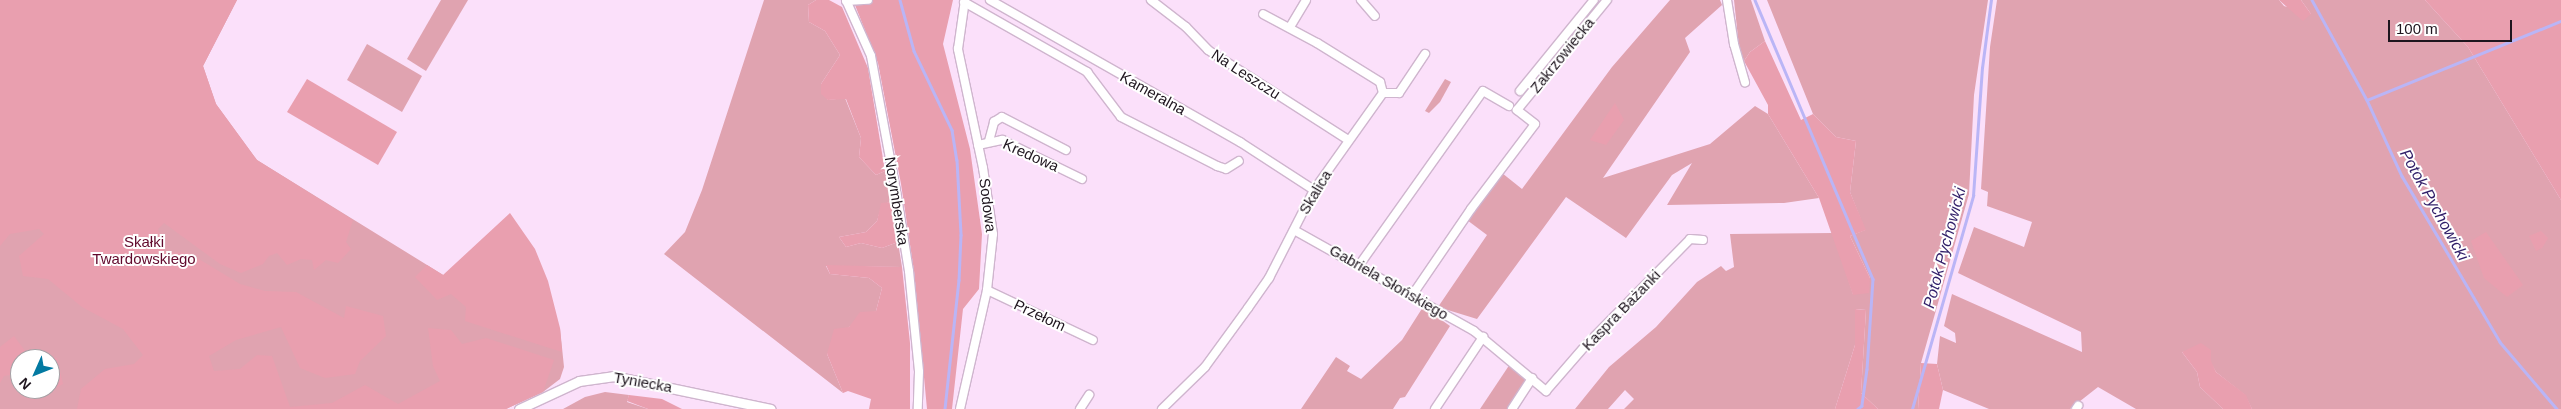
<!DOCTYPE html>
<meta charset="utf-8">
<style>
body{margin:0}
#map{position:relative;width:2561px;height:409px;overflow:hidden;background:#fbe0fa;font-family:Arial,sans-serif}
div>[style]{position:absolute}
.green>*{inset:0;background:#e0a3b0}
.forest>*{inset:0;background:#e99faf}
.stream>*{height:2.5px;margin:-1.25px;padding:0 1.25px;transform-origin:1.25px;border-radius:1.25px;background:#bab5f6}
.roads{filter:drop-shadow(1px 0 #cfb5ce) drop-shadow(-1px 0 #cfb5ce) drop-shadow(0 1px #cfb5ce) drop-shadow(0 -1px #cfb5ce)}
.minor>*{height:8px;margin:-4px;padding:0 4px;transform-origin:4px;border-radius:4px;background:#fff}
.tertiary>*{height:9px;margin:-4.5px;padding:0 4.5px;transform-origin:4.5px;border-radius:4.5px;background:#fff}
span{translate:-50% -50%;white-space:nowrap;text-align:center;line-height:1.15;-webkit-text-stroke:4px #fff;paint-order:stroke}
.street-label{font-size:15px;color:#1e151e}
.park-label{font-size:15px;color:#61092c}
.water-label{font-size:16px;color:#311f69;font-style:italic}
.north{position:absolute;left:10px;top:349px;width:50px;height:50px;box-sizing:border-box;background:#fff;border:1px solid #a5a1a5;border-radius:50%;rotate:226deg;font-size:14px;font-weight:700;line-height:20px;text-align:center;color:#1e151e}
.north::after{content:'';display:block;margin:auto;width:18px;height:22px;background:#037aa2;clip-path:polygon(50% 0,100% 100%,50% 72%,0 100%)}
.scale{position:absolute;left:2388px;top:20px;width:124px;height:22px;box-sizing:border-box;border:2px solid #1e151e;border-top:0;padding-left:6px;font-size:15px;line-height:18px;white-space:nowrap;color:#1e151e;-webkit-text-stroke:4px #fff;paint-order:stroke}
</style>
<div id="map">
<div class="green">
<i style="clip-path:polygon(evenodd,0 0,237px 0,203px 66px,216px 104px,257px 160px,534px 331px,560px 328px,564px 367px,560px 379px,543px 392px,506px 409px,0 409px,0 0,20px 359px,50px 359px,50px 389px,20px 389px,20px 359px)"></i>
<i style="clip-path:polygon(441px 0,468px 0,426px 71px,407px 59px)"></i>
<i style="clip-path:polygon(764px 0,816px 0,808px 5px,809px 22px,825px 31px,840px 55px,821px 84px,828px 100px,845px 98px,861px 138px,859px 157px,876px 175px,885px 171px,891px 202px,882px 204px,877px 221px,866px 232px,839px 237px,846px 247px,861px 243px,882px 248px,898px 242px,902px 267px,826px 266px,830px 274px,869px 278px,882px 288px,876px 311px,849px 327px,827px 354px,843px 393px,664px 254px,685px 232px,702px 190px)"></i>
<i style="clip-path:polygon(1670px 0,1720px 0,1722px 5px,1685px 38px,1690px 52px,1603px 178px,1710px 144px,1755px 106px,1768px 114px,1819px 198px,1784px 203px,1667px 205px,1692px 163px,1672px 175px,1626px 238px,1566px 197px,1477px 319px,1438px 307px,1487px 235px,1467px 220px,1502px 173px,1522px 189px,1612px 67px)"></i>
<i style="clip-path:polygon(1734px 0,1751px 0,1765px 41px,1750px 52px,1744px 61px,1739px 47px)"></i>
<i style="clip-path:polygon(1767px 0,1988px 0,1974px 95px,1969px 194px,1921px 363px,1918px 409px,1878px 409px,1861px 393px,1866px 310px,1856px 309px,1855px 345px,1835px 409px,1624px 409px,1634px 399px,1625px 390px,1608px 409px,1575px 409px,1609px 367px,1656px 327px,1697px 282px,1721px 266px,1726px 271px,1734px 267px,1730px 234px,1833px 233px,1853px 294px,1870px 278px,1850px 236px,1865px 230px,1850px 192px,1856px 141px,1836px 137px,1813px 114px)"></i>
<i style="clip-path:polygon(1997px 0,2279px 0,2284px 6px,2311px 14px,2301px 0,2425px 0,2468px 47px,2561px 200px,2561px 409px,2252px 409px,2245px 395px,2216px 372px,2210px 361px,2211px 350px,2182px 352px,2197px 372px,2200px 387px,2223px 409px,2136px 409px,2098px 387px,2070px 409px,1989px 409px,1943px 390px,1937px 364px,1940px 336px,1956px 343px,1955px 333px,1944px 326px,1952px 294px,2082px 352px,2081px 332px,1958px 273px,1974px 227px,2024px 247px,2032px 222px,1987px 206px,1988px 192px,1981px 189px,1990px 47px)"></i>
<i style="clip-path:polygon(367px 44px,422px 76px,402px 112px,347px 80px)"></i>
<i style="clip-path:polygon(1445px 79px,1451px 82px,1440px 102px,1429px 113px,1425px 111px)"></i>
<i style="clip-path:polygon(1423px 307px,1450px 326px,1405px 397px,1400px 398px,1393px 409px,1301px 409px,1336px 357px,1350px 366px,1347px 371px,1361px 379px,1402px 340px)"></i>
<i style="clip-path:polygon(1510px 364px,1527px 380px,1508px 409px,1480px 409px)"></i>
<i style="clip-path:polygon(605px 392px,629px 395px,627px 402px,648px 409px,563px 409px,585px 397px)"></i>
</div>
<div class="forest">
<i style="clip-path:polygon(0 0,237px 0,203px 66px,216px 104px,257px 160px,353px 220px,346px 242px,351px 249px,338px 263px,326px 260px,314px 270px,312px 260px,301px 259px,287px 265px,277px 253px,269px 256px,263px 264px,241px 273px,220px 264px,164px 223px,158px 229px,164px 252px,189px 253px,240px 284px,265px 291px,296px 292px,344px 318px,346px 306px,383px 316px,386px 336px,360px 361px,355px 374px,325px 378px,300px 368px,281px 327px,236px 340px,209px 356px,214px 371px,240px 369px,257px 355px,272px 356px,290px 407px,332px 403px,365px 385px,398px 404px,440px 381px,433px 366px,428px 328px,451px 330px,462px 344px,486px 338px,554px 360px,543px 392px,506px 409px,77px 409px,81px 389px,105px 369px,134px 364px,143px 355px,123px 329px,82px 307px,48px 279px,23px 276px,19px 256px,44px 234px,39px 229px,10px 234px,0 246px)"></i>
<i style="clip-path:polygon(816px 0,829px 0,842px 7px,868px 68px,885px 171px,876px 175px,859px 157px,861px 138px,846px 99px,828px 100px,821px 94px,821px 84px,840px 55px,825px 31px,809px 22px,808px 5px)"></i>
<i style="clip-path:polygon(853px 0,953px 0,943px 44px,970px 149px,982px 234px,979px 289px,963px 309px,952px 409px,927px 409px,914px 271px,901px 184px,878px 63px)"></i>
<i style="clip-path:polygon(2279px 0,2301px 0,2311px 14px,2303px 21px)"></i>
<i style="clip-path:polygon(2425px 0,2561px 0,2561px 200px,2468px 47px)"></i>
<i style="clip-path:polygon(1765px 41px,1801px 120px,1813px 114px,1836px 137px,1856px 141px,1850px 192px,1866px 230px,1850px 236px,1870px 278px,1869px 293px,1853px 295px,1819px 198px,1768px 114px,1768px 105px,1744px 61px,1750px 52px)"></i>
<i style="clip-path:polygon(307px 79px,397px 132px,378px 165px,287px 112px)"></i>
<i style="clip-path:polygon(1615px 103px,1624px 120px,1606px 145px,1590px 140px)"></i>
<i style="clip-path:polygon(891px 202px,898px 242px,882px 248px,861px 243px,846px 247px,839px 237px,866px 232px,877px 221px,881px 203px)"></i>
<i style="clip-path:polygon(510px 213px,535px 249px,548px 281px,560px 328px,562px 352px,465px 321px,466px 307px,451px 294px,437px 300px,415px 277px,427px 265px,443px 275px)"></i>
<i style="clip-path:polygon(2541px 231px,2548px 238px,2542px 248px,2536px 251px,2529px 236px)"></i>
<i style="clip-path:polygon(2486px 232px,2523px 285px,2507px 297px,2484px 278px,2471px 241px)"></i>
<i style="clip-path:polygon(826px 265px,902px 267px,910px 343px,910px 409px,869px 409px,871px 399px,848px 391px,843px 393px,827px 354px,834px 329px,849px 327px,860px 312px,876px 311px,882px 288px,869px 278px,830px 274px)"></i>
<i style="clip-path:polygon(1855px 309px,1866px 310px,1861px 393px,1878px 409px,1835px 409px,1855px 345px)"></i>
<i style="clip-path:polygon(14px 336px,29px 356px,57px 358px,63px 384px,33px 400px,26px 389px,50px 389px,50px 359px,20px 359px,20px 379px,16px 374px,4px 376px,0 383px,0 347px)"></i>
<i style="clip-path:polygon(2201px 343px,2211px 350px,2211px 361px,2216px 372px,2246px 395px,2252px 409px,2223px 409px,2200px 387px,2197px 372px,2182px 352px)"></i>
<i style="clip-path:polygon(1921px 363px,1937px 364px,1943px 390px,1939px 409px,1918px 409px)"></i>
<i style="clip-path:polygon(629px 395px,662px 399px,682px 409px,648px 409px,627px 401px)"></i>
</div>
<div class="stream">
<i style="left:900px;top:0;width:53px;rotate:74.6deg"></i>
<i style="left:914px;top:51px;width:88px;rotate:64.3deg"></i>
<i style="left:952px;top:130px;width:30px;rotate:81deg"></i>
<i style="left:957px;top:160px;width:75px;rotate:86.9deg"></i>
<i style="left:961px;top:235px;width:45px;rotate:92.5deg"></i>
<i style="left:959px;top:280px;width:130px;rotate:96.2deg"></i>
<i style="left:1755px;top:0;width:303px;rotate:67.1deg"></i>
<i style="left:1873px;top:279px;width:90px;rotate:93.8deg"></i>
<i style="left:1867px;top:369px;width:37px;rotate:98deg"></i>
<i style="left:1862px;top:406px;width:5px;rotate:143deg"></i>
<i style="left:2312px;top:0;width:114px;rotate:61.2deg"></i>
<i style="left:2367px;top:100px;width:84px;rotate:65.3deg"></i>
<i style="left:2402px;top:176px;width:193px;rotate:59.4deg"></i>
<i style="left:2500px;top:342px;width:88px;rotate:49.6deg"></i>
<i style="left:2367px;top:100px;width:209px;rotate:-22.2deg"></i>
<i style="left:1912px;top:409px;width:222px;rotate:-74deg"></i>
<i style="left:1973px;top:196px;width:128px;rotate:-86deg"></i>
<i style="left:1982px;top:68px;width:69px;rotate:-82.5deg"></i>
</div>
<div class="roads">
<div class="minor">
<i style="left:846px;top:0;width:61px;rotate:65.9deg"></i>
<i style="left:871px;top:56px;width:137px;rotate:79.5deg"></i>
<i style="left:896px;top:191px;width:81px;rotate:80.8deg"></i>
<i style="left:909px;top:271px;width:101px;rotate:84.3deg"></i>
<i style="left:919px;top:372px;width:37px;rotate:92deg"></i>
<i style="left:990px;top:0;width:288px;rotate:29.6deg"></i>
<i style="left:1240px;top:142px;width:88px;rotate:33deg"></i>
<i style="left:1151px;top:0;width:44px;rotate:37.6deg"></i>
<i style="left:1186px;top:27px;width:32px;rotate:46deg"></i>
<i style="left:1208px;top:50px;width:166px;rotate:32.7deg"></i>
<i style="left:1361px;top:0;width:21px;rotate:49deg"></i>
<i style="left:1727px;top:0;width:45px;rotate:81deg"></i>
<i style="left:1734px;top:44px;width:40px;rotate:74deg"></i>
<i style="left:846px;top:1px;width:22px;rotate:-3deg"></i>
<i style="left:964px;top:2px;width:142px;rotate:29.6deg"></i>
<i style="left:1087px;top:72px;width:56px;rotate:52.9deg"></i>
<i style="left:1121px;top:117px;width:108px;rotate:27deg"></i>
<i style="left:1217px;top:166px;width:9px;rotate:18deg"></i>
<i style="left:1226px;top:169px;width:15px;rotate:-32deg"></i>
<i style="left:1290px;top:27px;width:31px;rotate:-59deg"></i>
<i style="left:1520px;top:91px;width:117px;rotate:-50.9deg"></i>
<i style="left:1383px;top:93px;width:16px"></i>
<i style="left:1399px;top:93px;width:47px;rotate:-56.3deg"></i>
<i style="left:989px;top:141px;width:20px;rotate:-75deg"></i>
<i style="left:994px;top:122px;width:9px;rotate:-32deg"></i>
<i style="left:1002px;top:117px;width:72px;rotate:27.3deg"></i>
<i style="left:978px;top:145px;width:25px;rotate:-12deg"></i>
<i style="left:1002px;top:140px;width:89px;rotate:26deg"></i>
<i style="left:1294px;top:230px;width:206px;rotate:29.3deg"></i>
<i style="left:1474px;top:331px;width:94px;rotate:39.8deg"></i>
<i style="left:1546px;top:391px;width:61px;rotate:-49deg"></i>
<i style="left:1586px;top:345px;width:148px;rotate:-45.5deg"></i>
<i style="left:1690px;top:239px;width:13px;rotate:4deg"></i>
<i style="left:1360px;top:264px;width:212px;rotate:-54.6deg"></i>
<i style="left:1483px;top:91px;width:30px;rotate:30deg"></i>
<i style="left:987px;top:290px;width:117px;rotate:25.3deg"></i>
<i style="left:1413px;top:294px;width:103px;rotate:-55.7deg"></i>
<i style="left:1471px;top:209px;width:106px;rotate:-53deg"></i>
<i style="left:1535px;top:124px;width:23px;rotate:-142deg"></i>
<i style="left:1517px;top:110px;width:142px;rotate:-50.7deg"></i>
<i style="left:960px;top:409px;width:122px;rotate:-77.2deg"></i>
<i style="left:987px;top:290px;width:56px;rotate:-83.9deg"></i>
<i style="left:993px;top:234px;width:67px;rotate:-98.6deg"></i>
<i style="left:983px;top:168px;width:122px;rotate:-101.9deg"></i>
<i style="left:958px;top:49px;width:49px;rotate:-81.9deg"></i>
<i style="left:1080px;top:409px;width:17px;rotate:-57deg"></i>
<i style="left:1162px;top:409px;width:60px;rotate:-44.3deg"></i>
<i style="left:1205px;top:367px;width:73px;rotate:-53.9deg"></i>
<i style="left:1248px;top:308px;width:37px;rotate:-55deg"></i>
<i style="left:1269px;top:278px;width:99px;rotate:-62.9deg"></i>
<i style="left:1314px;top:190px;width:119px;rotate:-54.6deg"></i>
<i style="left:1383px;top:93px;width:11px;rotate:-105deg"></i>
<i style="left:1380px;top:82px;width:74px;rotate:-148.2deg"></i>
<i style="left:1317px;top:43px;width:61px;rotate:-151.8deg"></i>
<i style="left:1435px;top:409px;width:87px;rotate:-56.3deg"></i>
<i style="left:1512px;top:409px;width:37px;rotate:-57deg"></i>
<i style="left:2076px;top:409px;width:4px;rotate:-56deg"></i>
</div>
<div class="tertiary">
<i style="left:519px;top:409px;width:66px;rotate:-25deg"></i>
<i style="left:579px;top:381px;width:34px;rotate:-8deg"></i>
<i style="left:613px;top:376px;width:161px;rotate:11.8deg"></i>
</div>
</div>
<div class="street-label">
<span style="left:1562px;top:55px;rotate:-51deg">Zakrzowiecka</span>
<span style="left:1246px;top:74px;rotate:33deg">Na Leszczu</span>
<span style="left:1153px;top:93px;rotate:29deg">Kameralna</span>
<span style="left:1031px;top:155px;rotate:24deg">Kredowa</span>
<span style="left:1315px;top:192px;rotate:-59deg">Skalica</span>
<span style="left:897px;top:201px;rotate:81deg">Norymberska</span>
<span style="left:988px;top:205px;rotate:83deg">Sodowa</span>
<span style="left:1389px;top:282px;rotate:30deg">Gabriela Słońskiego</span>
<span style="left:1621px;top:310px;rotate:-46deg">Kaspra Bażanki</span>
<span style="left:1040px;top:315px;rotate:25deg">Przełom</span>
<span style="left:643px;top:382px;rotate:10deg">Tyniecka</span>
</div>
<div class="park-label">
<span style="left:144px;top:250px">Skałki<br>Twardowskiego</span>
</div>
<div class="water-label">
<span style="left:2434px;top:205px;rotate:61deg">Potok Pychowicki</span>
<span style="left:1945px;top:248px;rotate:-75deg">Potok Pychowicki</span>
</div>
<div class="north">N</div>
<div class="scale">100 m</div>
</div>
